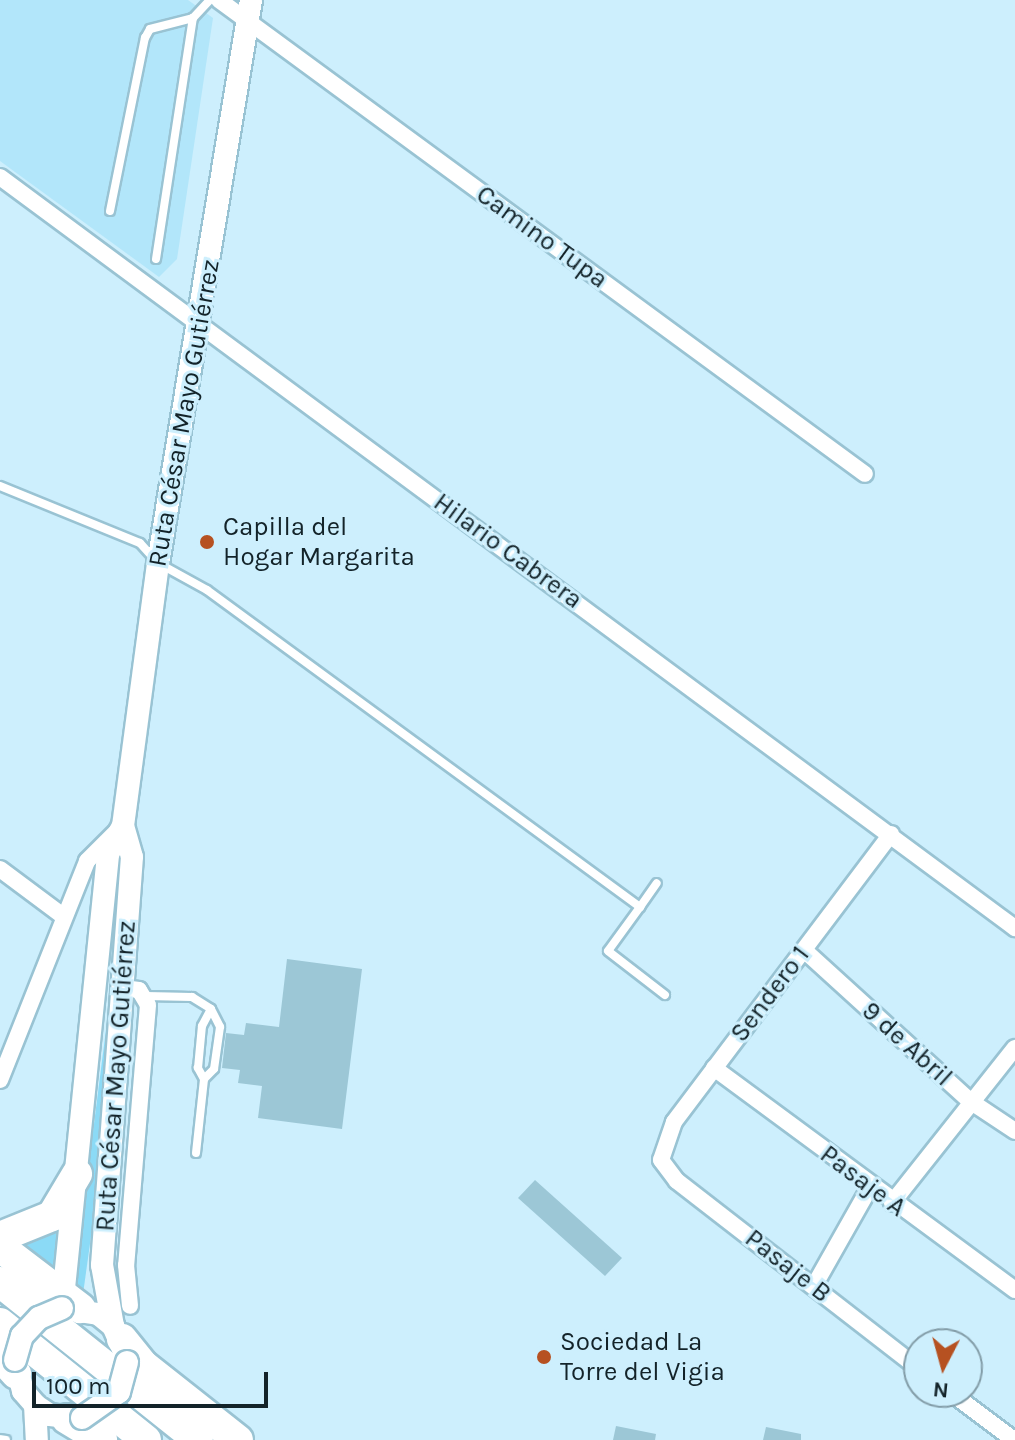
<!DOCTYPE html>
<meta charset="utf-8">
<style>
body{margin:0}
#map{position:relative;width:1015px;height:1440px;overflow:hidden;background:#cdeffd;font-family:Karla,sans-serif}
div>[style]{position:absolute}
.built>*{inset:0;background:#b2e6fa}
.green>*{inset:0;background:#8bdaf6}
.building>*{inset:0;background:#9cc7d6}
.roads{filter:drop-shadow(2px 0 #99c3d3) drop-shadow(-2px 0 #99c3d3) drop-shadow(0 2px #99c3d3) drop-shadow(0 -2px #99c3d3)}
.lane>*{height:8px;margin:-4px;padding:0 4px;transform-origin:4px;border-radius:4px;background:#fff}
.street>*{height:16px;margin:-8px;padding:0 8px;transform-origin:8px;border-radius:8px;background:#fff}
.secondary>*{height:22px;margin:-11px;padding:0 11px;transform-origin:11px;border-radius:11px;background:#fff}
.highway>*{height:30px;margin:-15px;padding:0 15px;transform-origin:15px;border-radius:15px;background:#fff}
.bridges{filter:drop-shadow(2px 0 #99c3d3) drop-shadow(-2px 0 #99c3d3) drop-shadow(0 2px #99c3d3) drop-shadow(0 -2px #99c3d3)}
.secondary-bridge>*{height:22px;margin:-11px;padding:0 11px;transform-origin:11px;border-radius:11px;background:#fff}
.dots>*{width:22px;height:22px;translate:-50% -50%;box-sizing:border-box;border:4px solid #cdeffd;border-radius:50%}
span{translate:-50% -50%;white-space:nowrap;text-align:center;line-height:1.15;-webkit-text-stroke:6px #cdeffd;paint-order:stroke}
.street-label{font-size:26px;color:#132329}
.poi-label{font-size:26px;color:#132329}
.left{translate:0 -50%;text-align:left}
.north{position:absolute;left:903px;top:1328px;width:80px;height:80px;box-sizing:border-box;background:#cdeffd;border:2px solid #839da8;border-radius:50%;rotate:186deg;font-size:22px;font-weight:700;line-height:32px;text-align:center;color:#132329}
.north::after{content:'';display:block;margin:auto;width:28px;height:36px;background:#b65121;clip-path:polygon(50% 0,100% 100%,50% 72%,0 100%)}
.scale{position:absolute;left:32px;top:1372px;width:236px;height:36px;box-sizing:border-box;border:4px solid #132329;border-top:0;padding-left:10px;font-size:24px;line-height:28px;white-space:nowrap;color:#132329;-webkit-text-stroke:6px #cdeffd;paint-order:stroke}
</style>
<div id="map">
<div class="built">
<i style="clip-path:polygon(0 0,188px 0,213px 18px,177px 259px,159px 277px,0 161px)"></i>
</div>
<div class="green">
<i style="clip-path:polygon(108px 1014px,113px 1014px,106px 1129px,83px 1294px,73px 1289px)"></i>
<i style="clip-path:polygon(62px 1227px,53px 1277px,15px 1247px,27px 1243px)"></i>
</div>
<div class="building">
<i style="clip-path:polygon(287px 959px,362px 969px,342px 1129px,258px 1118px,262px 1086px,238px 1083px,240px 1070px,222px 1068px,226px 1033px,244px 1035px,246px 1023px,279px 1027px)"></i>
<i style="clip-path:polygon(535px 1180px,622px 1258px,605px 1276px,518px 1198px)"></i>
<i style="clip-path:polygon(616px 1426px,656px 1434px,655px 1440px,613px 1440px)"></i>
<i style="clip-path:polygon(766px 1427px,801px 1434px,801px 1440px,763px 1440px)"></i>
</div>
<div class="roads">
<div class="lane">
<i style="left:110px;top:211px;width:177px;rotate:-78.6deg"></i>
<i style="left:145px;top:38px;width:10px;rotate:-61deg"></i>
<i style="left:150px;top:29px;width:44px;rotate:-14.3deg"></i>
<i style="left:193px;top:18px;width:25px;rotate:-47deg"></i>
<i style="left:156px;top:259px;width:244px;rotate:-81.3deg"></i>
<i style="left:0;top:486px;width:151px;rotate:22.2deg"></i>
<i style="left:140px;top:543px;width:27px;rotate:48deg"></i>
<i style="left:158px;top:563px;width:56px;rotate:28.9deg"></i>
<i style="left:207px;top:590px;width:537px;rotate:36.21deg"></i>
<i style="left:640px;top:907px;width:29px;rotate:-55deg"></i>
<i style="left:640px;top:907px;width:54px;rotate:126deg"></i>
<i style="left:608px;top:951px;width:72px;rotate:37.7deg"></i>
<i style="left:146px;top:996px;width:46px;rotate:1.2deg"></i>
<i style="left:192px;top:997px;width:22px;rotate:32deg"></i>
<i style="left:211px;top:1009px;width:20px;rotate:63deg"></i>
<i style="left:220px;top:1027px;width:42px;rotate:98.1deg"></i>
<i style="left:214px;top:1069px;width:14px;rotate:135deg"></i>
<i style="left:196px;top:1153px;width:74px;rotate:-83.8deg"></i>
<i style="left:204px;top:1079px;width:13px;rotate:-119deg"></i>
<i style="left:198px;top:1068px;width:42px;rotate:-84.6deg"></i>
<i style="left:202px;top:1026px;width:19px;rotate:-62deg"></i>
<i style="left:0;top:1439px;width:6px;rotate:9deg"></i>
</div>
<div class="street">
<i style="left:219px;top:0;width:801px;rotate:36.27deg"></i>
<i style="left:0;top:177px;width:1263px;rotate:36.5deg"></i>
<i style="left:891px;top:834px;width:361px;rotate:127deg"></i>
<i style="left:674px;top:1122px;width:40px;rotate:108.9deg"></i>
<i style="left:661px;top:1160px;width:26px;rotate:53deg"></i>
<i style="left:677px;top:1181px;width:306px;rotate:37.8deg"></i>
<i style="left:0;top:869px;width:79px;rotate:36.7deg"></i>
<i style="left:804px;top:950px;width:224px;rotate:42.3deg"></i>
<i style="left:970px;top:1101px;width:54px;rotate:33.7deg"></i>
<i style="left:123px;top:988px;width:16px;rotate:7deg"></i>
<i style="left:139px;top:990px;width:17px;rotate:59deg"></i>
<i style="left:148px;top:1005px;width:261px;rotate:94.8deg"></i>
<i style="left:126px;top:1265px;width:41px;rotate:84.4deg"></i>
<i style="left:714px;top:1068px;width:374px;rotate:36.4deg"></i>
<i style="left:0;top:1080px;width:236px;rotate:-68.3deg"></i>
<i style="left:87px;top:861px;width:44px;rotate:-45deg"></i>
<i style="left:892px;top:1203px;width:198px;rotate:-51.6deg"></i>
<i style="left:814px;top:1286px;width:114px;rotate:-60.5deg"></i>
<i style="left:950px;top:1392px;width:80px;rotate:36.9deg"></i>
</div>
<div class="secondary">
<i style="left:113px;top:1326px;width:62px;rotate:-100.2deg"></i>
<i style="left:102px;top:1265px;width:409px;rotate:-85.8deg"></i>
<i style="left:132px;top:857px;width:32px;rotate:-106deg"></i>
<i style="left:125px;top:1354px;width:30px;rotate:-113deg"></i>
<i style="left:113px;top:1326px;width:19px;rotate:-141deg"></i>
<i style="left:98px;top:1314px;width:36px;rotate:-171deg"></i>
<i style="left:62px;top:1308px;width:456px;rotate:-84.2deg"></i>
<i style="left:108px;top:854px;width:32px;rotate:-62deg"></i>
<i style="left:123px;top:826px;width:265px;rotate:-82.4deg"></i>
<i style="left:158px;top:563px;width:571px;rotate:-80.62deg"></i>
<i style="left:15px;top:1361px;width:31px;rotate:75deg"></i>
<i style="left:23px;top:1391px;width:18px;rotate:49deg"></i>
<i style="left:35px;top:1405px;width:18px;rotate:34deg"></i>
<i style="left:50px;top:1415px;width:32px;rotate:7deg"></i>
<i style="left:35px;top:1405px;width:35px;rotate:87deg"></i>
</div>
<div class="highway">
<i style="left:0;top:1237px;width:56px;rotate:-22deg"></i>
<i style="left:52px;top:1216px;width:49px;rotate:-59.2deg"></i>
<i style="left:0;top:1247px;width:101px;rotate:37.3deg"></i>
<i style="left:0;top:1282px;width:253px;rotate:38.6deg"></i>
<i style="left:0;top:1323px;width:187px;rotate:38.7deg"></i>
<i style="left:122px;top:1339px;width:33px;rotate:51deg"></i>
<i style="left:143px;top:1365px;width:121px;rotate:38.3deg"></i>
<i style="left:0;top:1356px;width:24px;rotate:48deg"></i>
<i style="left:67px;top:1419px;width:41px;rotate:31deg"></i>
</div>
</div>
<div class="bridges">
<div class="secondary-bridge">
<i style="left:15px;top:1360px;width:25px;rotate:-74deg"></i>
<i style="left:22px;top:1336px;width:25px;rotate:-47deg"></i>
<i style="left:39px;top:1318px;width:25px;rotate:-23deg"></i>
<i style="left:82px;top:1418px;width:45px;rotate:-35.1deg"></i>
<i style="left:119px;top:1392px;width:31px;rotate:-75deg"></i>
</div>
</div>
<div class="dots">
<i style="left:207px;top:542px;background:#b65121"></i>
<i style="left:544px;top:1357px;background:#b65121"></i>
</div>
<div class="street-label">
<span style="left:542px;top:237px;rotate:36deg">Camino Tupa</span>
<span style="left:184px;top:413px;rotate:-80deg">Ruta César Mayo Gutiérrez</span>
<span style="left:508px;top:551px;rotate:36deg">Hilario Cabrera</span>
<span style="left:770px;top:994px;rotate:-53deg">Sendero 1</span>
<span style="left:907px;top:1044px;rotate:42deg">9 de Abril</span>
<span style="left:116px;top:1076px;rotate:-86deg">Ruta César Mayo Gutiérrez</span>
<span style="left:863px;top:1181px;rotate:37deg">Pasaje A</span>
<span style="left:788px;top:1266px;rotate:38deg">Pasaje B</span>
</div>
<div class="poi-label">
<span class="left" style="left:223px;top:542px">Capilla del<br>Hogar Margarita</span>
<span class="left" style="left:560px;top:1357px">Sociedad La<br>Torre del Vigia</span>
</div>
<div class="north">N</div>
<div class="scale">100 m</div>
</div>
